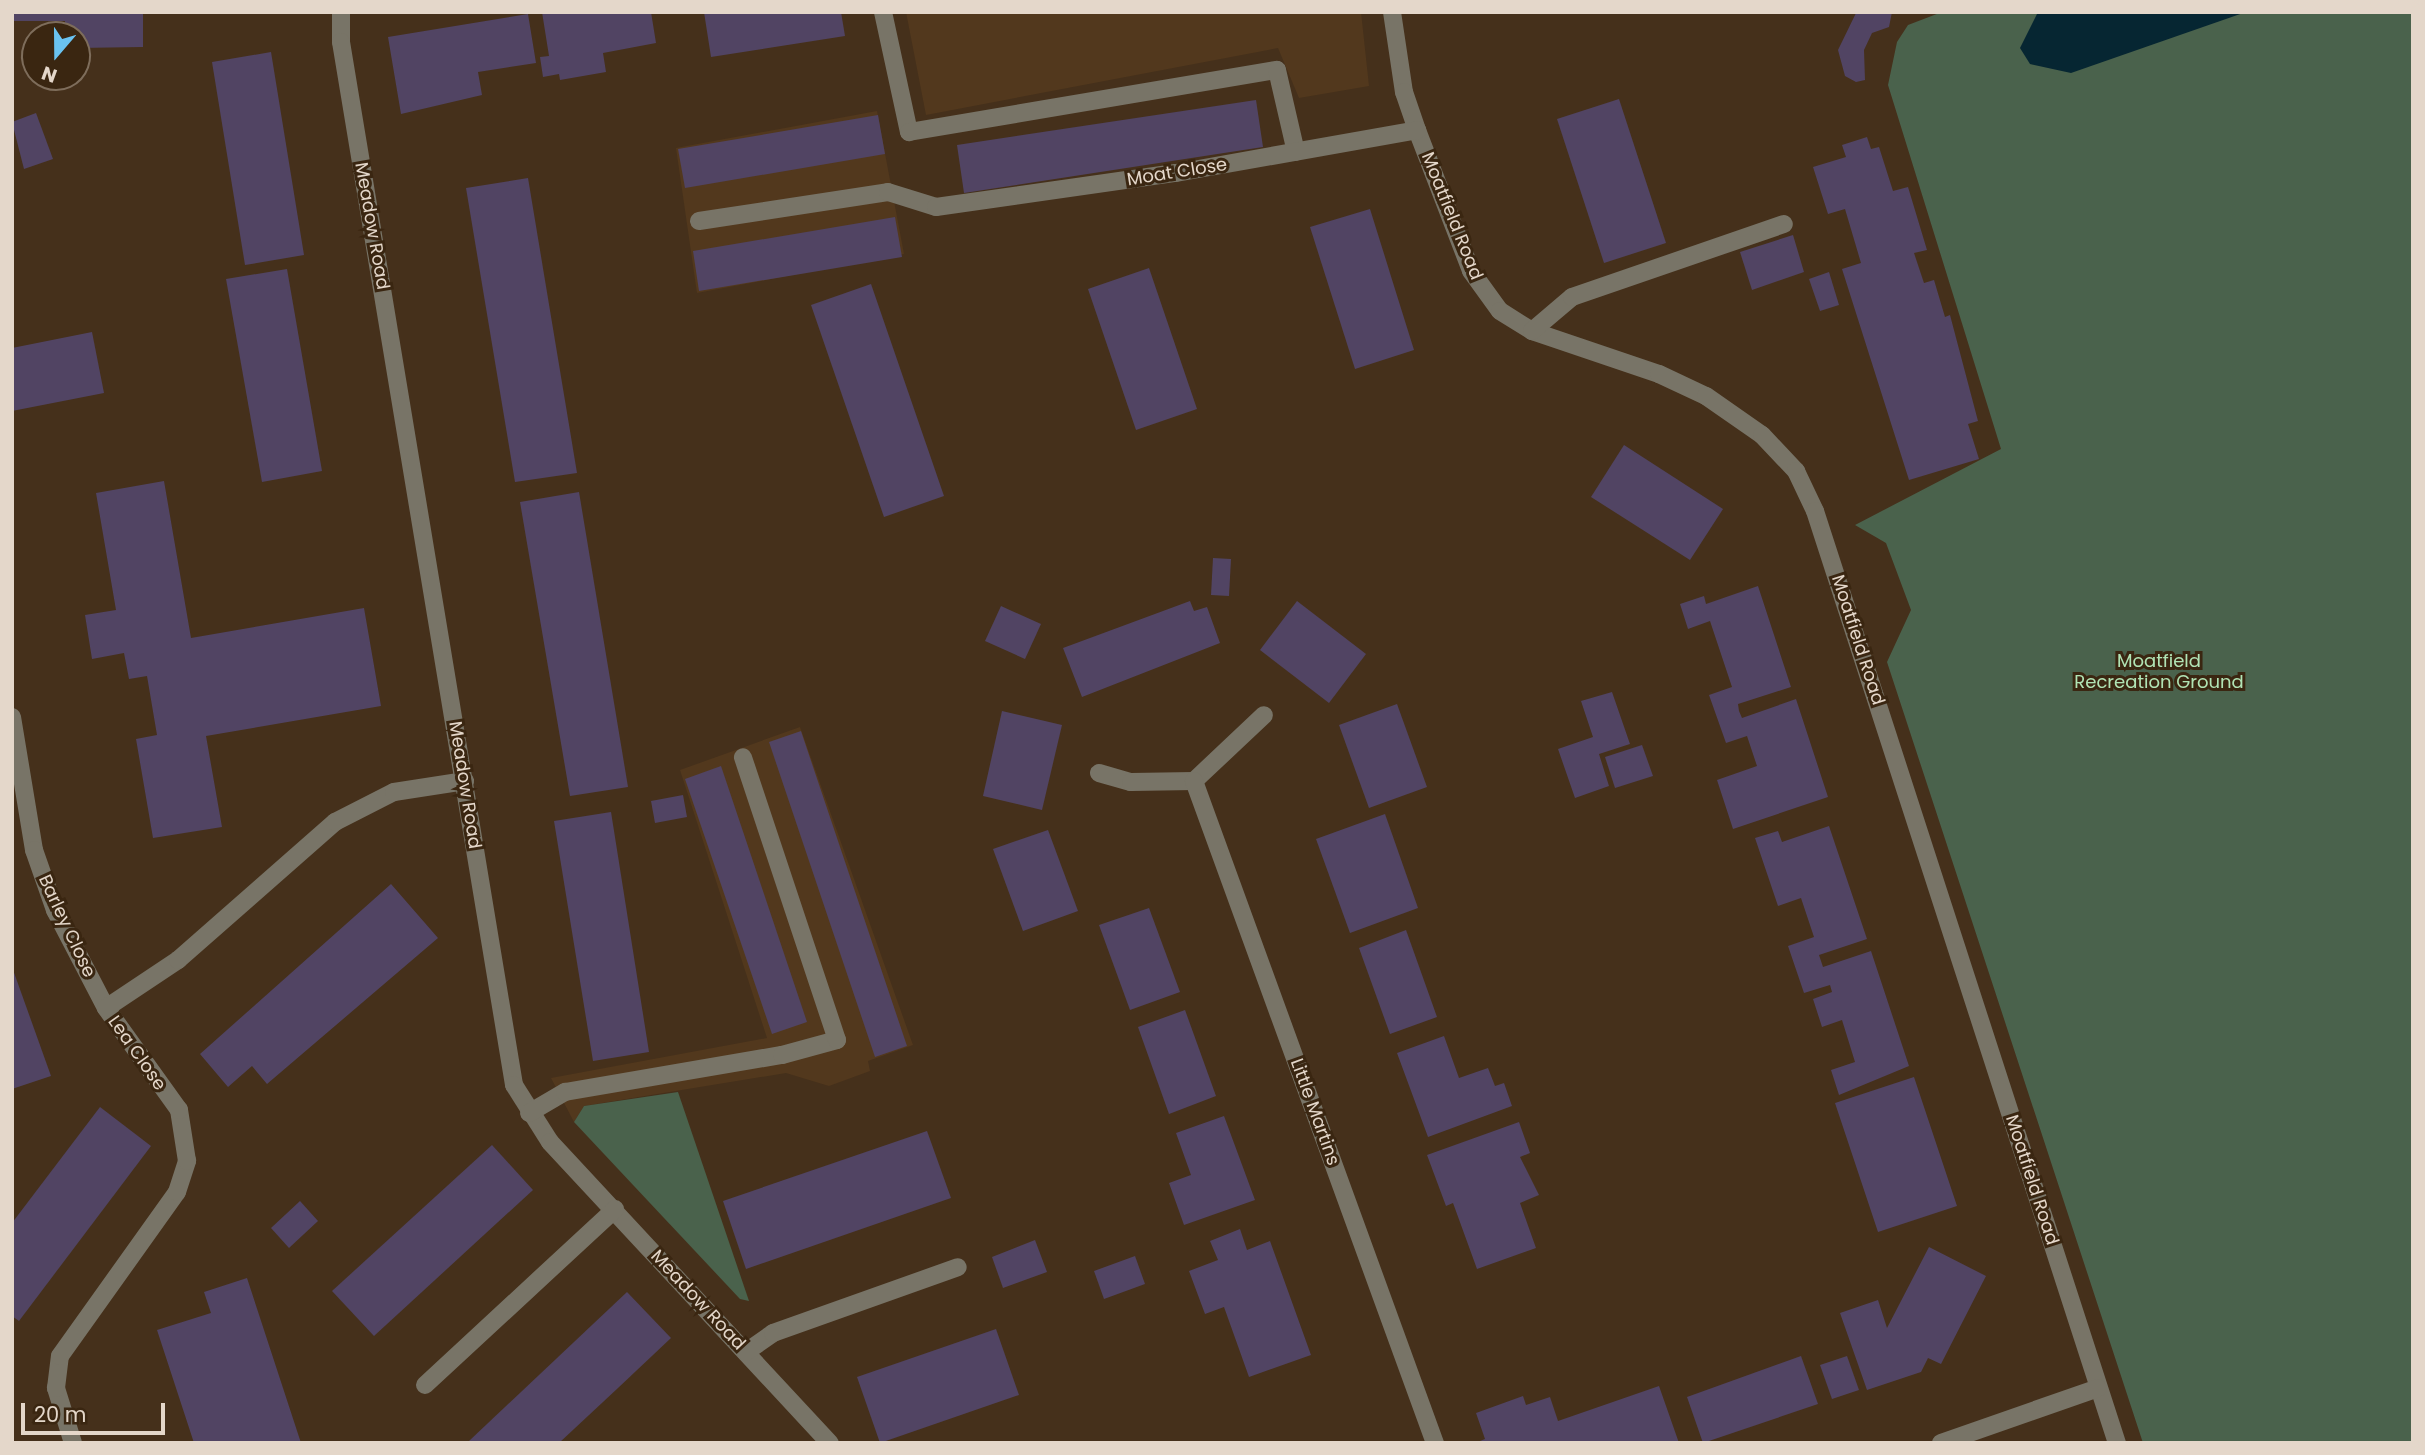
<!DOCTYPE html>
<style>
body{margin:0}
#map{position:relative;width:2425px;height:1455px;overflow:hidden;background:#45301b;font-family:Poppins,sans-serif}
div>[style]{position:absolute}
.built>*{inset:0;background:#52381d}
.green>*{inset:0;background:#4a624c}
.water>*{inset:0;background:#062632}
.building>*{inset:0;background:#514463}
.minor>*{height:18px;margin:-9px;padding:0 9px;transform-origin:9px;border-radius:9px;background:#787467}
span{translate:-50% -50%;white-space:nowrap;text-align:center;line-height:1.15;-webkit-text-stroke:6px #3a2611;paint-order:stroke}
.street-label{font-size:18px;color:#e4d7ca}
.park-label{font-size:18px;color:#b1e4b5}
.frame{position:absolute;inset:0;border:14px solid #e4d7ca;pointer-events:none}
.north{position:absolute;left:21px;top:21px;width:70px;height:70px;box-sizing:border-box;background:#3a2611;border:2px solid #7e6d5b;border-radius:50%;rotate:200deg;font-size:19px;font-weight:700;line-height:28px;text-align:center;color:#e4d7ca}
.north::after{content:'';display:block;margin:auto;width:24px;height:32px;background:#6ac3f1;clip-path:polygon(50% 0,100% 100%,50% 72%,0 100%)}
.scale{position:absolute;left:21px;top:1403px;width:144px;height:32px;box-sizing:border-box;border:4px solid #e4d7ca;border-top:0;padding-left:9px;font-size:21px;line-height:24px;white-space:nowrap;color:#e4d7ca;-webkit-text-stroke:5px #3a2611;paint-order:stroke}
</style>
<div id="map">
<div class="built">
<i style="clip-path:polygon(906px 12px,1361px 12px,1369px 86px,1299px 98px,1278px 48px,926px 115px)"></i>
<i style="clip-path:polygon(877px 111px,904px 254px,697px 293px,676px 148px)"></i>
<i style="clip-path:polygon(800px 727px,913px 1045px,868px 1061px,870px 1071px,829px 1086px,786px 1073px,584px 1106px,574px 1122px,551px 1078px,767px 1038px,680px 770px)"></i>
</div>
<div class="green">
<i style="clip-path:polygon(1942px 12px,2413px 12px,2413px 1443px,2143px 1443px,1887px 662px,1911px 610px,1886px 543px,1855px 525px,2001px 449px,1888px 85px,1897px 42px,1908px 25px)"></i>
<i style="clip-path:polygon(678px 1092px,749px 1301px,740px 1299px,574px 1122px,584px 1106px)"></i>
</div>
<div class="water">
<i style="clip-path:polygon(2038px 12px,2246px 12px,2071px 73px,2030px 64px,2020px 48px)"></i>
</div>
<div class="building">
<i style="clip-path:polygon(12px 12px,143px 12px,143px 47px,77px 48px,77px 35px,65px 35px,65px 21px,12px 21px)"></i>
<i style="clip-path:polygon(542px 12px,651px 12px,656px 43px,603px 53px,606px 72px,560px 80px,559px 74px,543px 77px,540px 57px,549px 56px)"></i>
<i style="clip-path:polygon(704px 12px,841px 12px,845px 36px,711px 57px)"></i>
<i style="clip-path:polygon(1892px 12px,1889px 27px,1872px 33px,1864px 50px,1865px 80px,1856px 82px,1845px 76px,1838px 50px,1856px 13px)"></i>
<i style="clip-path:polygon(528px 14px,536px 63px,478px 72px,482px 95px,401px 114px,388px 37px)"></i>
<i style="clip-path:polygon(271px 52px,304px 255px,245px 265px,212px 62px)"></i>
<i style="clip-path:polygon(1619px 99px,1666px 243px,1604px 263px,1557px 119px)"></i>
<i style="clip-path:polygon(1256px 100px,1263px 147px,964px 193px,957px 145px)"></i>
<i style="clip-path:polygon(36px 113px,53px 159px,24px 169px,12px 122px)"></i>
<i style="clip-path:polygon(878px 115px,885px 154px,685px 188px,678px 149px)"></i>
<i style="clip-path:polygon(1867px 137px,1871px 149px,1879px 147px,1893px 191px,1908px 187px,1927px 250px,1914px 253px,1924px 283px,1934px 280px,1945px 317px,1950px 315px,1978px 421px,1968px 424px,1979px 459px,1909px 480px,1842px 269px,1861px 263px,1845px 209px,1828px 214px,1813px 167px,1846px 157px,1842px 145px)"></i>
<i style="clip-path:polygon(528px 178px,577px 473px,515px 482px,466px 188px)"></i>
<i style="clip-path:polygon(1370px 209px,1414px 350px,1355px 369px,1310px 227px)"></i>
<i style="clip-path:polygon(895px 217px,902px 257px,699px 291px,693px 251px)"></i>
<i style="clip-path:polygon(1793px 235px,1804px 272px,1752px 290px,1740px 252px)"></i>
<i style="clip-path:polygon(1149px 268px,1197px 409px,1136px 430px,1088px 289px)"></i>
<i style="clip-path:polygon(287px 269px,322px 471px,262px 482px,226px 279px)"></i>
<i style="clip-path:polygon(1829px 272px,1839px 305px,1820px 311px,1809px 279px)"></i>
<i style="clip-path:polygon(871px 284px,944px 496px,884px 517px,811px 305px)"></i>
<i style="clip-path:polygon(92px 332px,104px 393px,12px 411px,12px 348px)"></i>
<i style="clip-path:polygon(1624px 445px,1723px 509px,1690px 560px,1591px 497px)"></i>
<i style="clip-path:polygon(164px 481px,191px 638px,364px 608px,381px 706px,206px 736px,222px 827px,153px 838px,136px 739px,157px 735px,147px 676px,129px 679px,124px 653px,92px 659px,85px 615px,116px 610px,96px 493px)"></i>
<i style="clip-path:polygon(579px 492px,628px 787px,570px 796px,520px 502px)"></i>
<i style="clip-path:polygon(1213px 558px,1231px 559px,1229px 596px,1211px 595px)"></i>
<i style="clip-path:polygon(1758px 586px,1791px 687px,1738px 704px,1739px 711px,1742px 718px,1796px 699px,1828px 797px,1733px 829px,1717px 780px,1757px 766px,1747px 736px,1726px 743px,1709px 695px,1732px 687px,1710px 621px,1688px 629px,1680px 604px,1704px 596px,1706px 604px)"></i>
<i style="clip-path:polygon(1190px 601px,1194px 611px,1207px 607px,1220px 643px,1082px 697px,1063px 648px)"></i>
<i style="clip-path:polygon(1297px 601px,1366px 654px,1329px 703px,1260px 650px)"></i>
<i style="clip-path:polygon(1001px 606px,1041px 624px,1025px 659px,985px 641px)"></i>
<i style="clip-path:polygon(1612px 692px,1630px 744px,1599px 754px,1609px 786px,1575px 798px,1558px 749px,1593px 737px,1581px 701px)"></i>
<i style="clip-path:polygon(1397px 704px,1427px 787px,1369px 808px,1339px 725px)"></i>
<i style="clip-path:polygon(1002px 711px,1062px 725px,1042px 810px,983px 796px)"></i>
<i style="clip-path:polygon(801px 731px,907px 1046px,875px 1057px,769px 742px)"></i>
<i style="clip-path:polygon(1642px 745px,1653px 776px,1615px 788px,1605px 757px)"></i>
<i style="clip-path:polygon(721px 766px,807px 1022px,772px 1034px,685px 779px)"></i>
<i style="clip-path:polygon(683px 795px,687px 817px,655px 823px,651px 801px)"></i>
<i style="clip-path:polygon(611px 812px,649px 1052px,593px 1061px,554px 821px)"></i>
<i style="clip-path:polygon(1385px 814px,1418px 908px,1350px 933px,1316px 839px)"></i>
<i style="clip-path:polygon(1829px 826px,1867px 939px,1819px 955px,1823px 967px,1871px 951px,1909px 1066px,1839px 1095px,1831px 1070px,1855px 1062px,1842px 1020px,1822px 1027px,1813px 999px,1832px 992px,1830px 985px,1804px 993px,1788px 946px,1814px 937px,1801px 898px,1778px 906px,1755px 838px,1778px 831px,1782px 842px)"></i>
<i style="clip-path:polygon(1048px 830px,1078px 911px,1023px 931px,993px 849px)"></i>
<i style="clip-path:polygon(391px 884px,438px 938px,267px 1084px,252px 1066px,228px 1087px,200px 1054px)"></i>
<i style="clip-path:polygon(1149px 908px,1180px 992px,1130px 1010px,1099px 925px)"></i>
<i style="clip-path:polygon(1406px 930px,1437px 1017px,1390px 1034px,1359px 948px)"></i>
<i style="clip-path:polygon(12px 967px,51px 1076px,12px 1089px)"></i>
<i style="clip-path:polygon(1185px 1010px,1216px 1096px,1169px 1114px,1138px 1027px)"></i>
<i style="clip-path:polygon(1444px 1036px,1459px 1078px,1488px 1068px,1495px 1086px,1504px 1083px,1512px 1106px,1428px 1137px,1397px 1053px)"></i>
<i style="clip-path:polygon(1914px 1077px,1957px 1206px,1878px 1232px,1835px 1103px)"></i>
<i style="clip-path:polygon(100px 1107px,151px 1146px,19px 1321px,12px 1316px,12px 1223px)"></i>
<i style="clip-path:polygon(1224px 1116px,1255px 1200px,1184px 1225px,1169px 1183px,1191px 1175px,1176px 1133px)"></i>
<i style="clip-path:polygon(1519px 1122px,1530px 1153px,1520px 1157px,1539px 1195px,1520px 1203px,1536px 1248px,1477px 1269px,1453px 1203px,1446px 1206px,1427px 1155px)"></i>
<i style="clip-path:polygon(927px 1131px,951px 1198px,746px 1269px,723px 1201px)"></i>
<i style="clip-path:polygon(492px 1145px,533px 1190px,374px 1336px,332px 1291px)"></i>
<i style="clip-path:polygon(300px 1201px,318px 1221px,289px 1248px,271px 1228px)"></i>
<i style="clip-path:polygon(1240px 1229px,1247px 1250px,1270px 1241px,1311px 1355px,1249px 1377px,1224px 1307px,1205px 1314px,1189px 1271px,1218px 1260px,1210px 1241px)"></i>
<i style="clip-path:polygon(1035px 1240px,1047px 1272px,1003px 1288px,992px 1257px)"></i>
<i style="clip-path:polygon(1929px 1247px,1986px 1276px,1941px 1364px,1928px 1358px,1921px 1372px,1867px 1390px,1840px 1313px,1878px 1300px,1887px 1328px)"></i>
<i style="clip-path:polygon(1135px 1256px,1145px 1284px,1104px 1299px,1094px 1271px)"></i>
<i style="clip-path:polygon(247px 1278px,301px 1443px,194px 1443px,157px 1330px,211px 1313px,204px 1292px)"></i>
<i style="clip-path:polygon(627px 1292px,671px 1338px,618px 1388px,559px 1443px,469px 1441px)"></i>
<i style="clip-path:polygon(996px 1329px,1019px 1395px,880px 1443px,857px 1377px)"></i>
<i style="clip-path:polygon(1801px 1356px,1818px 1404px,1703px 1443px,1687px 1397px)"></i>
<i style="clip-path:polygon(1847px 1356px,1859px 1390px,1832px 1399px,1820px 1365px)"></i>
<i style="clip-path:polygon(1659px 1386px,1679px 1443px,1475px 1443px,1485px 1439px,1476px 1413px,1523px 1396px,1526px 1405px,1550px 1397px,1558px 1421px)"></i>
</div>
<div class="minor">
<i style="left:341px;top:12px;width:30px;rotate:90deg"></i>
<i style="left:341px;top:42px;width:1057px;rotate:80.58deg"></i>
<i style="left:514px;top:1085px;width:67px;rotate:57.7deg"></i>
<i style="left:550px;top:1142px;width:411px;rotate:47.1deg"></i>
<i style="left:883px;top:12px;width:123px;rotate:77.8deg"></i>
<i style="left:909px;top:132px;width:373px;rotate:-9.6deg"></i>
<i style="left:1277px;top:70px;width:84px;rotate:77deg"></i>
<i style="left:1392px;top:12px;width:81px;rotate:81.5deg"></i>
<i style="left:1404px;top:92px;width:40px;rotate:71.1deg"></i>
<i style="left:1417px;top:130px;width:151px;rotate:69deg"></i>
<i style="left:1471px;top:271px;width:49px;rotate:54.1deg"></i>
<i style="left:1500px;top:311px;width:38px;rotate:32deg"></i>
<i style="left:1532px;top:331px;width:134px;rotate:18.7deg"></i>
<i style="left:1659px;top:374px;width:52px;rotate:25.1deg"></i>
<i style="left:1706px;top:396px;width:68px;rotate:34.9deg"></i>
<i style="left:1762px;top:435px;width:50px;rotate:46.6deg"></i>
<i style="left:1796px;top:471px;width:44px;rotate:64.6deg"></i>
<i style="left:1815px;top:511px;width:980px;rotate:72.05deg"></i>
<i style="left:699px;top:221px;width:191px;rotate:-8.7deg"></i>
<i style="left:888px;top:192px;width:50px;rotate:17.4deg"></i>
<i style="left:936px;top:207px;width:242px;rotate:-8.1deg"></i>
<i style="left:1176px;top:173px;width:245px;rotate:-10.1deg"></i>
<i style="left:1532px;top:331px;width:52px;rotate:-40.4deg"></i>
<i style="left:1572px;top:297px;width:224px;rotate:-19deg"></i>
<i style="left:12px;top:717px;width:135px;rotate:80.6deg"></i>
<i style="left:34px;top:850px;width:64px;rotate:70.7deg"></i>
<i style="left:55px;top:910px;width:110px;rotate:62.5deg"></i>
<i style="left:1099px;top:773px;width:33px;rotate:16deg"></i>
<i style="left:1131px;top:782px;width:63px;rotate:-0.9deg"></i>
<i style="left:1194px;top:781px;width:96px;rotate:-43.3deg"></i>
<i style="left:1194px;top:781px;width:705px;rotate:70deg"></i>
<i style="left:529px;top:1113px;width:42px;rotate:-30.3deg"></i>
<i style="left:565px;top:1092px;width:220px;rotate:-9.7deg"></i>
<i style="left:782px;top:1055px;width:57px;rotate:-15.3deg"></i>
<i style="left:837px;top:1040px;width:298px;rotate:-108.4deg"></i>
<i style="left:746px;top:1352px;width:33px;rotate:-35deg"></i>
<i style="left:773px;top:1333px;width:196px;rotate:-19.6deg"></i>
<i style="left:425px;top:1385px;width:259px;rotate:-42.8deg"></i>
<i style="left:73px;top:1443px;width:58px;rotate:-107.2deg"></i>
<i style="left:56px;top:1388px;width:32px;rotate:-83deg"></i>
<i style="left:60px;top:1356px;width:201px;rotate:-54.5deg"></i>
<i style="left:177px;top:1192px;width:33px;rotate:-72deg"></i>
<i style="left:187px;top:1161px;width:52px;rotate:-98.9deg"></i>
<i style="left:179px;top:1110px;width:125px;rotate:-125.6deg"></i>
<i style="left:106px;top:1008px;width:87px;rotate:-33.7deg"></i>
<i style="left:178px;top:960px;width:209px;rotate:-41.3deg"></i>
<i style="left:335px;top:822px;width:66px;rotate:-27deg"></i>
<i style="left:394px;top:792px;width:72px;rotate:-8.8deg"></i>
<i style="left:1941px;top:1443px;width:166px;rotate:-19.3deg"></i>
</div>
<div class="street-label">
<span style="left:1177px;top:172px;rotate:-9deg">Moat Close</span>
<span style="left:1452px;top:216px;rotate:68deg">Moatfield Road</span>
<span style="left:372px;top:226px;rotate:80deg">Meadow Road</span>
<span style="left:1858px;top:640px;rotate:72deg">Moatfield Road</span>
<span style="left:465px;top:785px;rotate:81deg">Meadow Road</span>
<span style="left:67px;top:926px;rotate:65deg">Barley Close</span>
<span style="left:137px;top:1053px;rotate:55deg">Lea Close</span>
<span style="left:1315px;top:1112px;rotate:70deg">Little Martins</span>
<span style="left:2032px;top:1180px;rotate:72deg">Moatfield Road</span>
<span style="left:698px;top:1300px;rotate:47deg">Meadow Road</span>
</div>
<div class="park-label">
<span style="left:2159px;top:672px">Moatfield<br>Recreation Ground</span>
</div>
<div class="frame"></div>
<div class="north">N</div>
<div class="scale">20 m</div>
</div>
